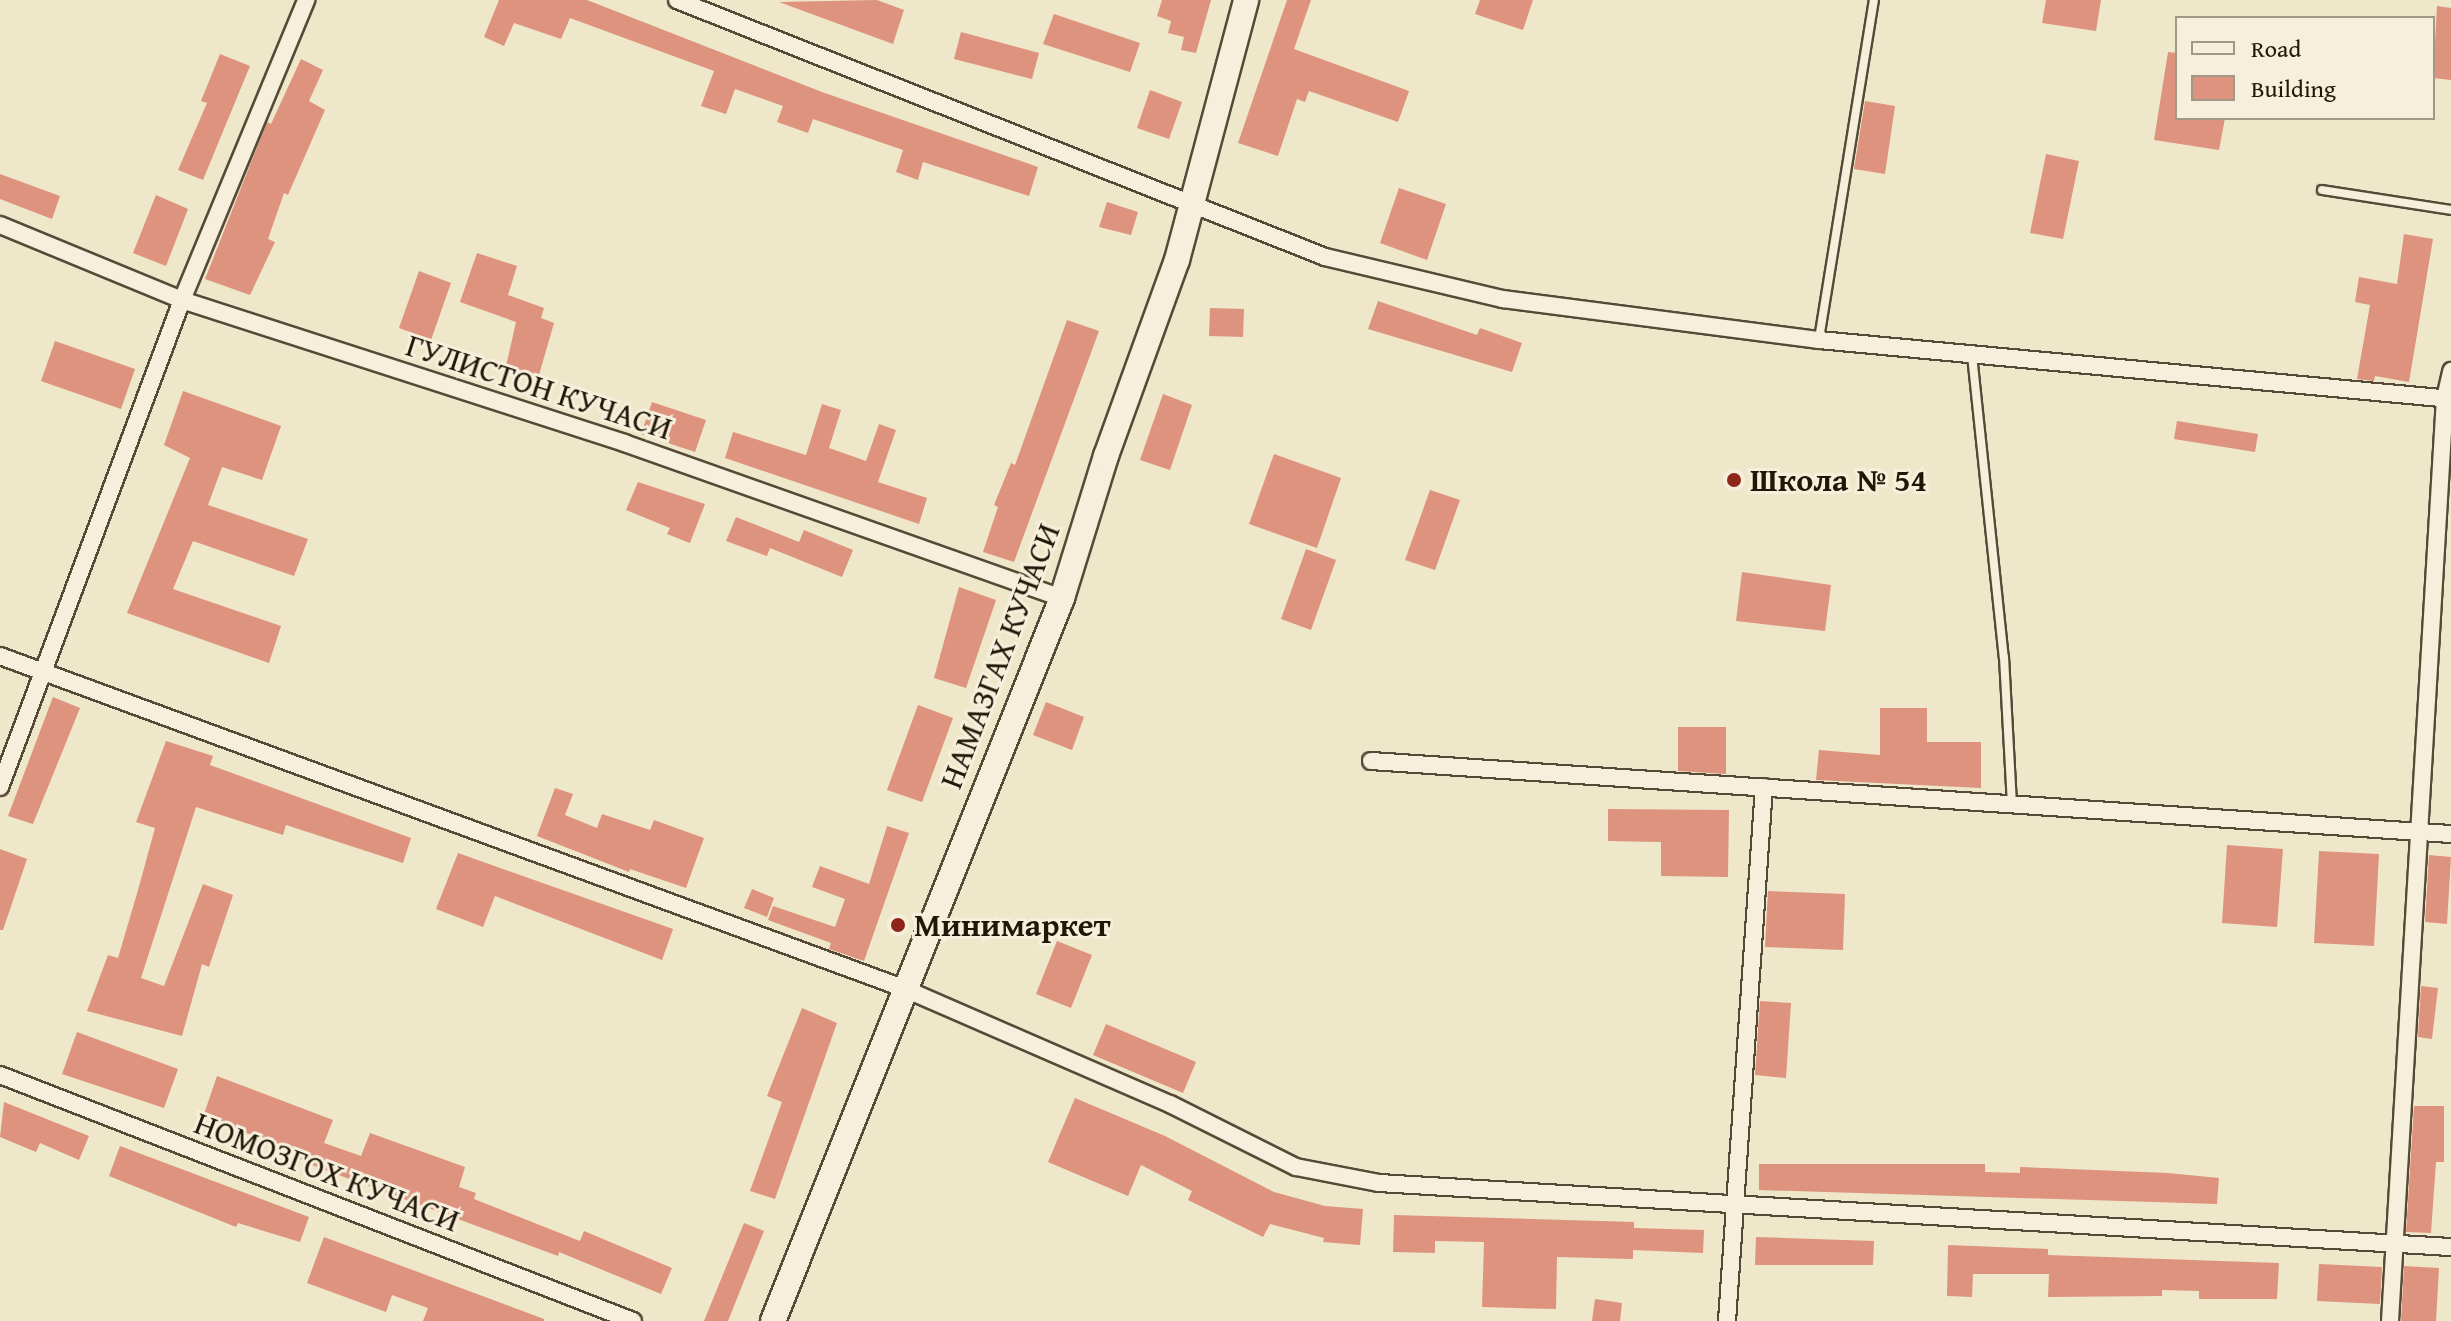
<!DOCTYPE html>
<meta charset="utf-8">
<style>
body{margin:0}
#map{position:relative;width:2451px;height:1321px;overflow:hidden;background:#efe7c9;font-family:"Gentium Book Plus",serif}
div>[style]{position:absolute}
.building>*{inset:0;background:#dd937e}
.roads{filter:drop-shadow(2px 0 #554a37) drop-shadow(-2px 0 #554a37) drop-shadow(0 2px #554a37) drop-shadow(0 -2px #554a37)}
.lane>*{height:8px;margin:-4px;padding:0 4px;transform-origin:4px;border-radius:4px;background:#f5efdc}
.street>*{height:16px;margin:-8px;padding:0 8px;transform-origin:8px;border-radius:8px;background:#f5efdc}
.secondary>*{height:24px;margin:-12px;padding:0 12px;transform-origin:12px;border-radius:12px;background:#f5efdc}
.dots>*{width:22px;height:22px;translate:-50% -50%;box-sizing:border-box;border:4px solid #f5efdc;border-radius:50%}
span{translate:-50% -50%;white-space:nowrap;text-align:center;line-height:1.15;-webkit-text-stroke:6px #f5efdc;paint-order:stroke}
.street-label{font-size:32px;color:#221606}
.poi-label{font-size:32px;color:#221606;font-weight:700}
.left{translate:0 -50%;text-align:left}
.legend{position:absolute;left:2175px;top:16px;width:260px;height:104px;box-sizing:border-box;background:#f5efdc;border:2px solid #a19886;margin:0;padding:10px 14px;list-style:none;font-size:24px;color:#221606}
.legend li{display:flex;align-items:center;gap:16px;height:40px}
.legend b{width:40px;border:2px solid #a19886}
</style>
<div id="map">
<div class="building">
<i style="clip-path:polygon(499px 0,587px 0,822px 92px,1038px 167px,1029px 196px,923px 162px,918px 180px,896px 172px,903px 150px,813px 119px,808px 133px,777px 122px,783px 106px,735px 89px,726px 114px,701px 106px,714px 71px,570px 18px,561px 39px,514px 23px,504px 46px,484px 37px)"></i>
<i style="clip-path:polygon(877px 0,904px 10px,893px 44px,779px 2px)"></i>
<i style="clip-path:polygon(1162px 0,1211px 0,1196px 53px,1181px 50px,1184px 37px,1168px 33px,1171px 21px,1157px 16px)"></i>
<i style="clip-path:polygon(1287px 0,1311px 0,1294px 49px,1409px 91px,1398px 122px,1309px 91px,1305px 102px,1297px 99px,1278px 156px,1238px 143px)"></i>
<i style="clip-path:polygon(1480px 0,1533px 0,1523px 30px,1475px 14px)"></i>
<i style="clip-path:polygon(2046px 0,2101px 0,2096px 31px,2042px 23px)"></i>
<i style="clip-path:polygon(2437px 6px,2451px 8px,2451px 80px,2433px 78px)"></i>
<i style="clip-path:polygon(1054px 14px,1140px 43px,1130px 72px,1043px 44px)"></i>
<i style="clip-path:polygon(961px 32px,1039px 53px,1032px 79px,954px 59px)"></i>
<i style="clip-path:polygon(2168px 52px,2177px 53px,2177px 118px,2225px 118px,2219px 150px,2154px 140px)"></i>
<i style="clip-path:polygon(220px 54px,250px 66px,203px 180px,178px 170px,207px 103px,201px 101px)"></i>
<i style="clip-path:polygon(301px 59px,323px 70px,309px 101px,325px 110px,288px 195px,284px 193px,268px 239px,275px 242px,250px 295px,205px 279px,267px 122px,271px 124px)"></i>
<i style="clip-path:polygon(1150px 90px,1182px 102px,1169px 139px,1137px 128px)"></i>
<i style="clip-path:polygon(1865px 101px,1895px 106px,1885px 174px,1854px 169px)"></i>
<i style="clip-path:polygon(2046px 154px,2079px 161px,2063px 239px,2030px 233px)"></i>
<i style="clip-path:polygon(0 174px,60px 196px,52px 219px,0 199px)"></i>
<i style="clip-path:polygon(1399px 188px,1446px 204px,1427px 260px,1380px 243px)"></i>
<i style="clip-path:polygon(156px 195px,188px 209px,166px 266px,133px 253px)"></i>
<i style="clip-path:polygon(1107px 202px,1138px 212px,1131px 235px,1099px 227px)"></i>
<i style="clip-path:polygon(2404px 234px,2433px 239px,2409px 382px,2375px 376px,2374px 381px,2357px 379px,2370px 305px,2355px 302px,2359px 277px,2397px 284px)"></i>
<i style="clip-path:polygon(477px 253px,517px 266px,508px 295px,544px 308px,541px 318px,554px 323px,539px 375px,506px 366px,516px 322px,460px 302px)"></i>
<i style="clip-path:polygon(419px 271px,451px 283px,431px 340px,399px 328px)"></i>
<i style="clip-path:polygon(1378px 301px,1477px 335px,1480px 328px,1522px 343px,1512px 372px,1368px 329px)"></i>
<i style="clip-path:polygon(1210px 308px,1244px 309px,1243px 337px,1209px 336px)"></i>
<i style="clip-path:polygon(1067px 320px,1099px 331px,1014px 562px,983px 552px,998px 507px,994px 505px,1011px 463px,1015px 465px)"></i>
<i style="clip-path:polygon(55px 341px,135px 369px,121px 409px,41px 381px)"></i>
<i style="clip-path:polygon(183px 391px,281px 426px,262px 480px,222px 467px,208px 505px,308px 539px,294px 576px,193px 541px,173px 589px,281px 626px,269px 663px,127px 613px,190px 458px,164px 445px)"></i>
<i style="clip-path:polygon(1163px 394px,1192px 405px,1170px 470px,1140px 460px)"></i>
<i style="clip-path:polygon(652px 402px,706px 420px,695px 452px,641px 434px)"></i>
<i style="clip-path:polygon(822px 404px,841px 410px,829px 448px,866px 461px,879px 424px,896px 430px,878px 482px,927px 498px,919px 524px,725px 458px,733px 432px,806px 455px)"></i>
<i style="clip-path:polygon(2177px 421px,2258px 434px,2255px 452px,2174px 439px)"></i>
<i style="clip-path:polygon(1274px 454px,1341px 478px,1317px 548px,1249px 524px)"></i>
<i style="clip-path:polygon(638px 482px,705px 504px,690px 543px,667px 534px,670px 528px,626px 510px)"></i>
<i style="clip-path:polygon(1430px 490px,1460px 500px,1435px 570px,1405px 560px)"></i>
<i style="clip-path:polygon(736px 517px,799px 542px,804px 530px,853px 550px,842px 577px,770px 548px,767px 556px,726px 541px)"></i>
<i style="clip-path:polygon(1306px 549px,1336px 560px,1311px 630px,1281px 619px)"></i>
<i style="clip-path:polygon(1742px 572px,1831px 585px,1825px 631px,1736px 621px)"></i>
<i style="clip-path:polygon(959px 587px,996px 600px,966px 688px,934px 678px)"></i>
<i style="clip-path:polygon(53px 697px,80px 708px,33px 824px,8px 816px)"></i>
<i style="clip-path:polygon(1046px 702px,1084px 717px,1072px 750px,1033px 735px)"></i>
<i style="clip-path:polygon(918px 705px,953px 718px,922px 802px,887px 790px)"></i>
<i style="clip-path:polygon(1880px 708px,1927px 708px,1927px 742px,1981px 742px,1981px 788px,1816px 780px,1819px 750px,1880px 755px)"></i>
<i style="clip-path:polygon(1678px 727px,1726px 727px,1726px 774px,1678px 771px)"></i>
<i style="clip-path:polygon(166px 741px,213px 756px,210px 765px,411px 838px,403px 863px,286px 825px,283px 835px,196px 807px,141px 978px,164px 986px,203px 884px,233px 895px,209px 967px,202px 964px,182px 1036px,87px 1011px,108px 955px,118px 958px,138px 890px,155px 828px,136px 822px)"></i>
<i style="clip-path:polygon(555px 788px,573px 794px,565px 815px,597px 828px,602px 814px,650px 830px,654px 820px,704px 838px,686px 888px,630px 869px,629px 872px,537px 836px)"></i>
<i style="clip-path:polygon(1608px 809px,1729px 810px,1728px 877px,1661px 876px,1661px 842px,1608px 841px)"></i>
<i style="clip-path:polygon(887px 826px,909px 833px,864px 961px,829px 949px,831px 943px,768px 920px,773px 906px,835px 927px,845px 899px,812px 887px,820px 866px,869px 884px)"></i>
<i style="clip-path:polygon(2227px 845px,2283px 849px,2277px 927px,2222px 923px)"></i>
<i style="clip-path:polygon(0 849px,27px 859px,3px 930px,0 930px)"></i>
<i style="clip-path:polygon(2319px 851px,2379px 854px,2374px 946px,2314px 943px)"></i>
<i style="clip-path:polygon(458px 853px,673px 929px,662px 960px,495px 896px,483px 927px,436px 909px)"></i>
<i style="clip-path:polygon(2429px 855px,2451px 857px,2447px 924px,2425px 922px)"></i>
<i style="clip-path:polygon(752px 889px,774px 898px,767px 917px,744px 908px)"></i>
<i style="clip-path:polygon(1768px 891px,1845px 894px,1843px 950px,1765px 947px)"></i>
<i style="clip-path:polygon(1057px 941px,1092px 955px,1071px 1008px,1036px 994px)"></i>
<i style="clip-path:polygon(2421px 986px,2438px 988px,2432px 1039px,2418px 1037px)"></i>
<i style="clip-path:polygon(1760px 1001px,1791px 1003px,1786px 1078px,1755px 1075px)"></i>
<i style="clip-path:polygon(802px 1008px,837px 1023px,775px 1199px,750px 1191px,782px 1102px,767px 1096px)"></i>
<i style="clip-path:polygon(1106px 1024px,1196px 1062px,1183px 1093px,1093px 1055px)"></i>
<i style="clip-path:polygon(77px 1032px,178px 1069px,164px 1108px,62px 1074px)"></i>
<i style="clip-path:polygon(217px 1076px,333px 1120px,324px 1143px,361px 1156px,370px 1133px,465px 1167px,459px 1187px,476px 1193px,474px 1199px,580px 1241px,584px 1231px,672px 1268px,661px 1294px,559px 1252px,558px 1256px,317px 1167px,291px 1156px,293px 1150px,203px 1117px)"></i>
<i style="clip-path:polygon(1075px 1098px,1165px 1136px,1274px 1192px,1325px 1206px,1363px 1209px,1360px 1245px,1323px 1242px,1324px 1238px,1270px 1224px,1263px 1237px,1188px 1200px,1192px 1191px,1141px 1165px,1128px 1196px,1048px 1162px)"></i>
<i style="clip-path:polygon(4px 1102px,89px 1136px,79px 1160px,40px 1143px,36px 1152px,0 1137px)"></i>
<i style="clip-path:polygon(2414px 1106px,2444px 1106px,2444px 1162px,2436px 1162px,2431px 1233px,2406px 1232px)"></i>
<i style="clip-path:polygon(120px 1146px,309px 1217px,300px 1242px,238px 1223px,236px 1227px,109px 1176px)"></i>
<i style="clip-path:polygon(1759px 1164px,1985px 1164px,1985px 1172px,2020px 1173px,2020px 1167px,2168px 1173px,2219px 1178px,2217px 1204px,1759px 1190px)"></i>
<i style="clip-path:polygon(1394px 1215px,1634px 1222px,1634px 1228px,1704px 1230px,1703px 1253px,1633px 1250px,1633px 1259px,1557px 1257px,1556px 1309px,1482px 1307px,1484px 1242px,1435px 1241px,1435px 1253px,1393px 1252px)"></i>
<i style="clip-path:polygon(744px 1223px,764px 1231px,728px 1321px,704px 1321px)"></i>
<i style="clip-path:polygon(324px 1237px,544px 1319px,544px 1321px,423px 1321px,428px 1308px,392px 1295px,386px 1312px,307px 1283px)"></i>
<i style="clip-path:polygon(1756px 1237px,1874px 1241px,1873px 1265px,1755px 1265px)"></i>
<i style="clip-path:polygon(1948px 1245px,2048px 1249px,2048px 1255px,2279px 1263px,2277px 1299px,2199px 1299px,2199px 1291px,2162px 1290px,2162px 1296px,2048px 1297px,2049px 1274px,1973px 1274px,1972px 1297px,1947px 1296px)"></i>
<i style="clip-path:polygon(2319px 1264px,2382px 1267px,2380px 1304px,2317px 1301px)"></i>
<i style="clip-path:polygon(2404px 1266px,2439px 1268px,2436px 1321px,2401px 1321px)"></i>
<i style="clip-path:polygon(1595px 1299px,1622px 1303px,1620px 1321px,1592px 1321px)"></i>
</div>
<div class="roads">
<div class="lane">
<i style="left:2322px;top:190px;width:131px;rotate:8.8deg"></i>
<i style="left:1819px;top:339px;width:343px;rotate:-80.8deg"></i>
<i style="left:1972px;top:355px;width:304px;rotate:84deg"></i>
<i style="left:2004px;top:657px;width:147px;rotate:86.9deg"></i>
</div>
<div class="street">
<i style="left:677px;top:0;width:697px;rotate:21.63deg"></i>
<i style="left:1325px;top:257px;width:183px;rotate:13.3deg"></i>
<i style="left:1503px;top:299px;width:319px;rotate:7.4deg"></i>
<i style="left:1819px;top:340px;width:635px;rotate:5.33deg"></i>
<i style="left:0;top:225px;width:197px;rotate:22.4deg"></i>
<i style="left:182px;top:300px;width:465px;rotate:17.9deg"></i>
<i style="left:624px;top:443px;width:465px;rotate:19.5deg"></i>
<i style="left:0;top:656px;width:962px;rotate:20.19deg"></i>
<i style="left:903px;top:988px;width:291px;rotate:23.5deg"></i>
<i style="left:1170px;top:1104px;width:141px;rotate:26.6deg"></i>
<i style="left:1296px;top:1167px;width:85px;rotate:10.9deg"></i>
<i style="left:1379px;top:1183px;width:1074px;rotate:3.42deg"></i>
<i style="left:1371px;top:761px;width:1082px;rotate:3.87deg"></i>
<i style="left:0;top:787px;width:520px;rotate:-69.51deg"></i>
<i style="left:182px;top:300px;width:325px;rotate:-67.5deg"></i>
<i style="left:0;top:1075px;width:679px;rotate:21.24deg"></i>
<i style="left:1727px;top:1321px;width:535px;rotate:-86.04deg"></i>
<i style="left:2390px;top:1321px;width:925px;rotate:-86.59deg"></i>
<i style="left:2445px;top:398px;width:28px;rotate:-77deg"></i>
</div>
<div class="secondary">
<i style="left:773px;top:1321px;width:779px;rotate:-68.21deg"></i>
<i style="left:1062px;top:598px;width:149px;rotate:-72.8deg"></i>
<i style="left:1106px;top:456px;width:208px;rotate:-70.1deg"></i>
<i style="left:1177px;top:260px;width:269px;rotate:-75.1deg"></i>
</div>
</div>
<div class="dots">
<i style="left:1734px;top:480px;background:#8f2418"></i>
<i style="left:898px;top:925px;background:#8f2418"></i>
</div>
<div class="street-label">
<span style="left:539px;top:387px;rotate:18deg">ГУЛИСТОН КУЧАСИ</span>
<span style="left:1000px;top:656px;rotate:-69deg">НАМАЗГАХ КУЧАСИ</span>
<span style="left:327px;top:1172px;rotate:21deg">НОМОЗГОХ КУЧАСИ</span>
</div>
<div class="poi-label">
<span class="left" style="left:1750px;top:480px">Школа № 54</span>
<span class="left" style="left:914px;top:925px">Минимаркет</span>
</div>
<ul class="legend">
<li><b style="height:10px;background:#f5efdc"></b>Road</li>
<li><b style="height:22px;background:#dd937e"></b>Building</li>
</ul>
</div>
